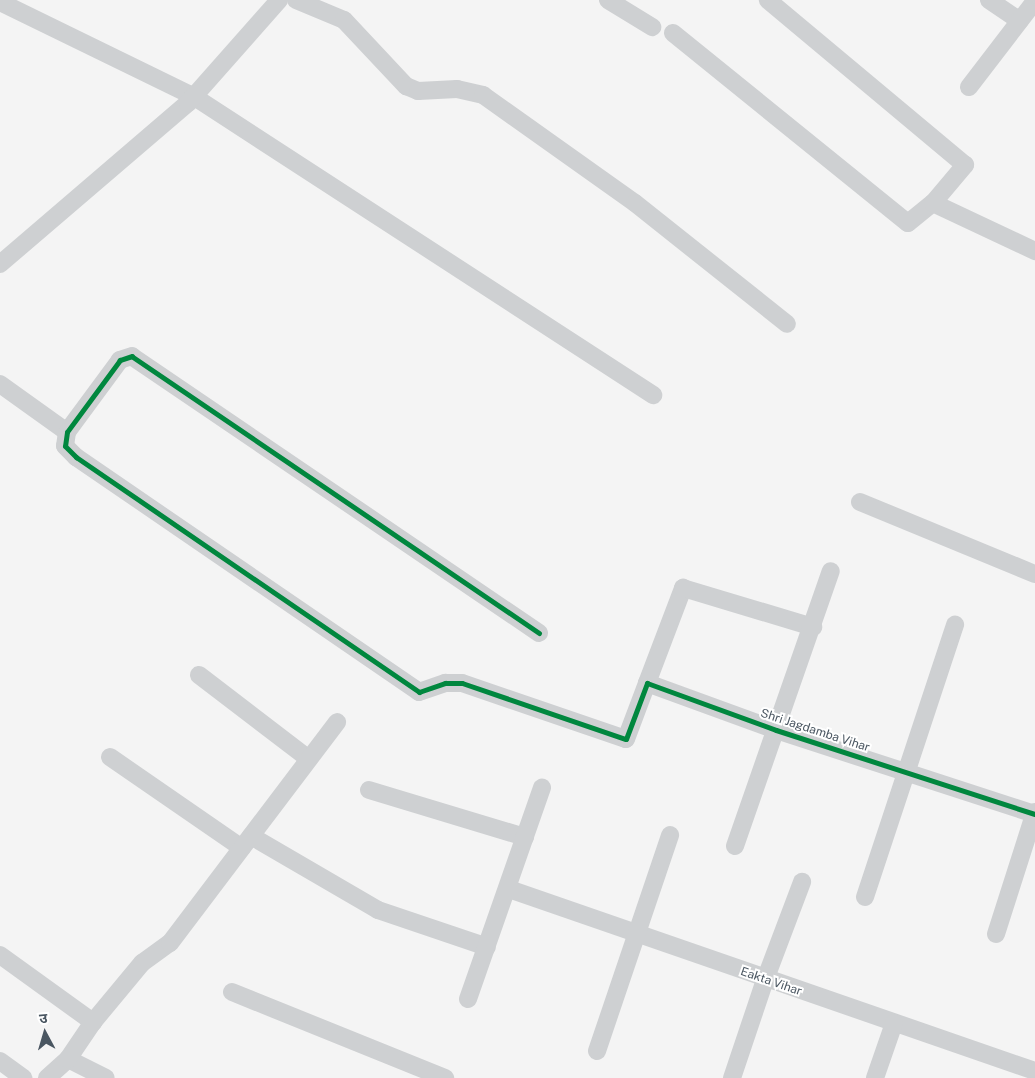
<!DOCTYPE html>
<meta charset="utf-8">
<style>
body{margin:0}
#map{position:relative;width:1035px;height:1078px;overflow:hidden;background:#f4f4f4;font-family:"Public Sans","Noto Sans Devanagari",sans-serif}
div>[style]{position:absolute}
.minor>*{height:18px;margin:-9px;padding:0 9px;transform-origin:9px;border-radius:9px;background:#ced0d2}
.cycleway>*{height:5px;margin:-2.5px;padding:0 2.5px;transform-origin:2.5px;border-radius:2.5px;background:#00873e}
span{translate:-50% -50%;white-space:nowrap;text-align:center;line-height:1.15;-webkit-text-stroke:4px #fff;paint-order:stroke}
.street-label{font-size:12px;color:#4a5661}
.north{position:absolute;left:20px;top:1008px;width:50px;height:50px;-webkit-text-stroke:4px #fff;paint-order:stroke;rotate:354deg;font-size:14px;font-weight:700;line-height:20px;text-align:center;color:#4a5661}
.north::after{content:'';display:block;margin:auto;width:18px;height:22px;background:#4a5661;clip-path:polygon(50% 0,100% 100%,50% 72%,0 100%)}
</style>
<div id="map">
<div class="minor">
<i style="left:296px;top:0;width:52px;rotate:22.6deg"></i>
<i style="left:344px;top:20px;width:91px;rotate:46.8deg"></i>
<i style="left:406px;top:86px;width:13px;rotate:23deg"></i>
<i style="left:418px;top:91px;width:39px;rotate:-3deg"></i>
<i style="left:457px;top:89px;width:27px;rotate:13deg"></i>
<i style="left:483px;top:95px;width:186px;rotate:35.4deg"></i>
<i style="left:635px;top:203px;width:194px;rotate:38.5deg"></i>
<i style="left:608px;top:0;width:52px;rotate:31.5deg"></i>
<i style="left:989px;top:0;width:37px;rotate:34deg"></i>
<i style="left:0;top:2px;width:215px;rotate:26deg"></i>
<i style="left:193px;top:96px;width:549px;rotate:33.02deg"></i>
<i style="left:673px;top:33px;width:302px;rotate:39deg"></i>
<i style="left:908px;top:223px;width:32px;rotate:-39deg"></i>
<i style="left:933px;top:203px;width:50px;rotate:-49.9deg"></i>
<i style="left:965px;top:165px;width:257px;rotate:-140.1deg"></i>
<i style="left:969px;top:87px;width:108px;rotate:-52.5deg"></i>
<i style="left:933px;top:203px;width:113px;rotate:25.2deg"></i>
<i style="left:0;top:264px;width:248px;rotate:-40.6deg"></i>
<i style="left:188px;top:103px;width:137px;rotate:-48.5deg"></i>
<i style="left:0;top:384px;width:82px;rotate:35.6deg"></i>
<i style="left:860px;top:502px;width:189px;rotate:22.4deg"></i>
<i style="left:539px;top:633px;width:492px;rotate:-145.8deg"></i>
<i style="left:132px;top:356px;width:13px;rotate:162deg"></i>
<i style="left:120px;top:360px;width:89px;rotate:126.4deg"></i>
<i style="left:67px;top:432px;width:14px;rotate:98deg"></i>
<i style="left:65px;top:446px;width:16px;rotate:45deg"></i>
<i style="left:76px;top:457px;width:416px;rotate:34.4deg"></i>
<i style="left:419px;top:692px;width:28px;rotate:-19deg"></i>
<i style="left:445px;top:683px;width:17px"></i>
<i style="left:462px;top:683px;width:173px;rotate:18.9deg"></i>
<i style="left:626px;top:739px;width:60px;rotate:-69.4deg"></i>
<i style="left:647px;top:683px;width:137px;rotate:20deg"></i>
<i style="left:776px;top:730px;width:272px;rotate:18deg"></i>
<i style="left:199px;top:675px;width:138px;rotate:37.4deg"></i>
<i style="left:647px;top:683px;width:102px;rotate:-69.2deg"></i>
<i style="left:683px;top:588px;width:136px;rotate:16.7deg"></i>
<i style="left:110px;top:757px;width:160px;rotate:34.6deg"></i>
<i style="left:369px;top:790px;width:163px;rotate:16.8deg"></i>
<i style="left:251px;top:836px;width:147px;rotate:30.2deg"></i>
<i style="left:378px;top:910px;width:115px;rotate:18.7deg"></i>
<i style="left:735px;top:846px;width:291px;rotate:-70.8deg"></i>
<i style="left:509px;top:889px;width:557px;rotate:19.09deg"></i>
<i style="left:865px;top:897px;width:287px;rotate:-71.7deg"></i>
<i style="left:996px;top:934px;width:128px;rotate:-72.3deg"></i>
<i style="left:0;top:955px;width:115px;rotate:35.8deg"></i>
<i style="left:232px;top:992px;width:230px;rotate:22deg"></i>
<i style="left:468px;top:999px;width:224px;rotate:-70.7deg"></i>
<i style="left:597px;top:1051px;width:228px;rotate:-71.3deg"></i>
<i style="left:68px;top:1059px;width:42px;rotate:26.6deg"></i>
<i style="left:0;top:1061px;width:29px;rotate:36deg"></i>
<i style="left:47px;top:1078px;width:28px;rotate:-42deg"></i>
<i style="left:68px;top:1059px;width:45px;rotate:-56deg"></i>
<i style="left:93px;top:1022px;width:77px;rotate:-50.3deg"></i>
<i style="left:142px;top:963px;width:34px;rotate:-36deg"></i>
<i style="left:170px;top:943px;width:277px;rotate:-52.9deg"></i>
<i style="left:732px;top:1078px;width:103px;rotate:-71.4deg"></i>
<i style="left:765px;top:980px;width:105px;rotate:-69.3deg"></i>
<i style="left:875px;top:1078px;width:58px;rotate:-70.9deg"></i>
</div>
<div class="cycleway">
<i style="left:539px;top:633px;width:492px;rotate:-145.8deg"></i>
<i style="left:132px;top:356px;width:13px;rotate:162deg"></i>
<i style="left:120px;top:360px;width:89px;rotate:126.4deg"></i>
<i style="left:67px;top:432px;width:14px;rotate:98deg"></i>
<i style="left:65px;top:446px;width:16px;rotate:45deg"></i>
<i style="left:76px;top:457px;width:416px;rotate:34.4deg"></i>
<i style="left:419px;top:692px;width:28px;rotate:-19deg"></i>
<i style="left:445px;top:683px;width:17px"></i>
<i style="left:462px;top:683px;width:173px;rotate:18.9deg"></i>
<i style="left:626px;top:739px;width:60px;rotate:-69.4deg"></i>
<i style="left:647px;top:683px;width:137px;rotate:20deg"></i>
<i style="left:776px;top:730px;width:272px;rotate:18deg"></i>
</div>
<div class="street-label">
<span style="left:815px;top:731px;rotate:18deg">Shri Jagdamba Vihar</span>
<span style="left:771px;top:982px;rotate:19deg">Eakta Vihar</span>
</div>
<div class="north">उ</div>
</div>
